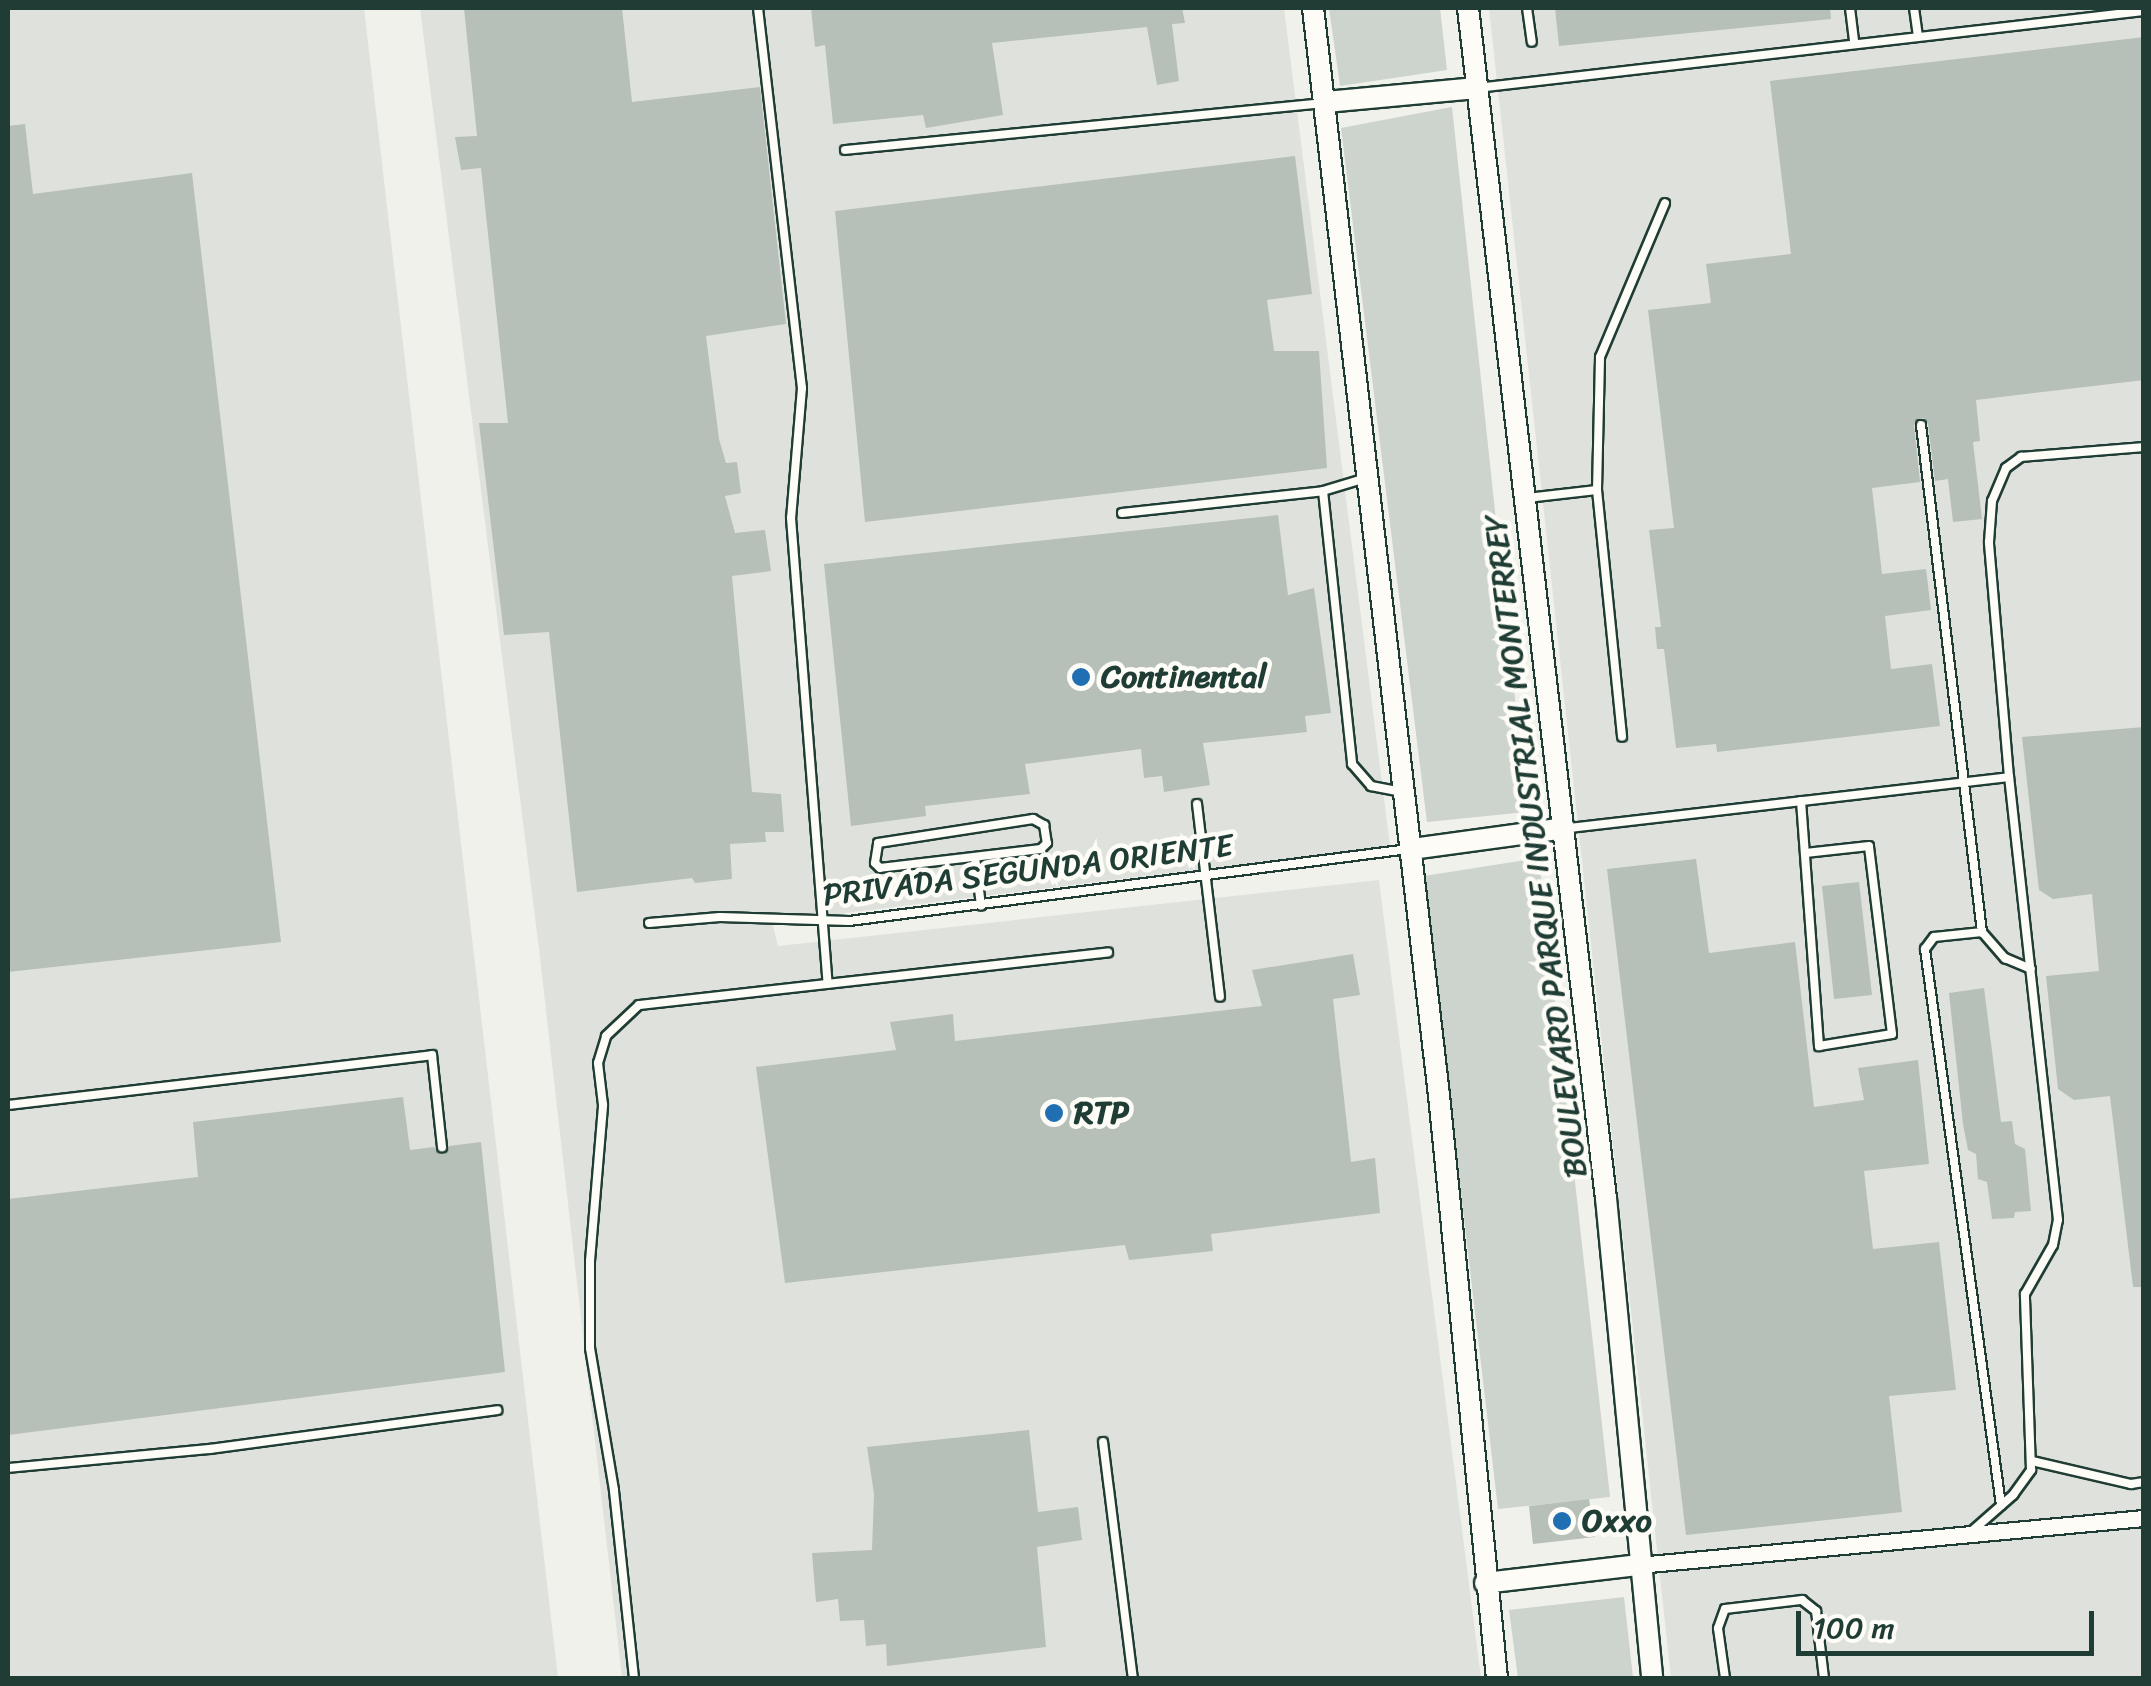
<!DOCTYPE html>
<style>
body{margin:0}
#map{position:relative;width:2151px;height:1686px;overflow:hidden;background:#f0f1eb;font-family:Sriracha,sans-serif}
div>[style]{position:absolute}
.built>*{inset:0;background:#dfe2dc}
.green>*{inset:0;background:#cdd3cd}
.building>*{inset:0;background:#b6bfb8}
.roads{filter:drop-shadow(2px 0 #1f3d34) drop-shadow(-2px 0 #1f3d34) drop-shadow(0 2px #1f3d34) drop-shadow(0 -2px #1f3d34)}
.service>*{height:8px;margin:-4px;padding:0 4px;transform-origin:4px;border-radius:4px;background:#fdfcf7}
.minor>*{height:15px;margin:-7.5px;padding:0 7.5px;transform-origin:7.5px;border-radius:7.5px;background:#fdfcf7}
.tertiary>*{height:20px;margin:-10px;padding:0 10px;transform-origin:10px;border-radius:10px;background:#fdfcf7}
.dots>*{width:28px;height:28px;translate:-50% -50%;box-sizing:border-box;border:5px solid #fdfcf7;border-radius:50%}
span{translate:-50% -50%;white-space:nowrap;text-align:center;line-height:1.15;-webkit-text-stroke:9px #fdfcf7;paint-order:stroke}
.poi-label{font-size:32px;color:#1f3d34;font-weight:700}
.left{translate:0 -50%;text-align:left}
.street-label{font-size:32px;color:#1f3d34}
.frame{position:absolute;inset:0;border:10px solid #1f3d34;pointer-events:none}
.scale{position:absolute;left:1796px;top:1611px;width:298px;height:45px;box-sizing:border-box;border:5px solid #1f3d34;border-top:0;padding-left:12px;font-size:30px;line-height:35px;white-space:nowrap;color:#1f3d34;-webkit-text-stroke:8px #fdfcf7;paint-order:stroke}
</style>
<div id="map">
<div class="built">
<i style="clip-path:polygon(8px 8px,364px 8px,558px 1678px,8px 1678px)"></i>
<i style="clip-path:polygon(420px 8px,1284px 8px,1390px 846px,772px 922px,778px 946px,1379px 880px,1481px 1678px,622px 1678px,539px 949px)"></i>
<i style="clip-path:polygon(1489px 8px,2143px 8px,2143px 1678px,1671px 1678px)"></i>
</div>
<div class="green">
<i style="clip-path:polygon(1329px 8px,1440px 8px,1447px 70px,1340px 86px)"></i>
<i style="clip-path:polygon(1452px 107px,1527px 812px,1427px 822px,1341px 128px)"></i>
<i style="clip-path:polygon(1539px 858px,1610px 1497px,1498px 1509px,1424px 876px)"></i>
<i style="clip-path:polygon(1624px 1597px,1633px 1678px,1518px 1678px,1509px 1610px)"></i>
</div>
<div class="building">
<i style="clip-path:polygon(464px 8px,622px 8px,632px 102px,760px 87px,786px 324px,706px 336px,719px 439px,726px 463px,737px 462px,741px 493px,725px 496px,735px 533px,765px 530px,771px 571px,732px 576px,752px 792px,781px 794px,784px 832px,765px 832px,766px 842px,730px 844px,732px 879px,695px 883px,692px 878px,577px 892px,549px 632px,504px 635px,479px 423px,508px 423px,481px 168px,461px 170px,455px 137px,477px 136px)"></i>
<i style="clip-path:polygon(811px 8px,1182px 8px,1185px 23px,1172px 24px,1179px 81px,1157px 85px,1147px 27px,992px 43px,1003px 115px,926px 128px,923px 115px,833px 124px,825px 45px,815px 47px)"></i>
<i style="clip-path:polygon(1555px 8px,1830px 8px,1831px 19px,1559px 46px)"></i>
<i style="clip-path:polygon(2144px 37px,2144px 380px,1976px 400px,1980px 441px,1973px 442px,1982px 519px,1953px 522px,1948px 479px,1935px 481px,1928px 424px,1923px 418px,1914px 425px,1920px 482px,1872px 488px,1882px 574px,1926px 569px,1931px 610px,1885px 616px,1891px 669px,1932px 664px,1940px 726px,1717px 752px,1716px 744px,1676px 748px,1664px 649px,1657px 649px,1655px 627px,1661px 627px,1649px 530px,1674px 528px,1648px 310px,1711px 303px,1706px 264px,1791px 254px,1770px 81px)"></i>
<i style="clip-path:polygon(25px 124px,33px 194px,192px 173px,281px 942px,8px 972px,8px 126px)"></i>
<i style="clip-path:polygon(1295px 156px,1312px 294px,1267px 300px,1274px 351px,1319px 351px,1327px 468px,865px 522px,835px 211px)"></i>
<i style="clip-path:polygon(1278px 515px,1288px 595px,1314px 588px,1331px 713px,1305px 716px,1307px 732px,1203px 743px,1210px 785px,1164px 792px,1162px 776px,1144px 778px,1141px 749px,1025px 764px,1030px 794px,925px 806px,926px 816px,851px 826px,824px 564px)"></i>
<i style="clip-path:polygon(2144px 727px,2144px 1287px,2133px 1287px,2110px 1096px,2074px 1100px,2058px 1089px,2046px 976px,2099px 971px,2092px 894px,2053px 899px,2039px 890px,2022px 737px)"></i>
<i style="clip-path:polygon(1696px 859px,1709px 953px,1795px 942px,1814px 1107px,1864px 1100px,1858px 1068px,1918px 1060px,1929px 1164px,1864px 1171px,1873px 1249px,1939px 1242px,1956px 1390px,1889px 1396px,1902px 1512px,1686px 1535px,1607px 869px)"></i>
<i style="clip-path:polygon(1859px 882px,1872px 995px,1834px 999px,1822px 886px)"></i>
<i style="clip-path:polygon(1353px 954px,1360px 995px,1333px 999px,1351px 1162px,1375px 1158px,1380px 1213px,1211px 1234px,1213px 1251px,1129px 1260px,1125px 1245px,785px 1283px,756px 1067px,896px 1050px,890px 1022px,953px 1014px,955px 1041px,1262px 1006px,1252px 970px)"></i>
<i style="clip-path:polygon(1984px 988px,2001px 1122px,2012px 1121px,2015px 1144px,2025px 1149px,2031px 1211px,2015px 1212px,2014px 1218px,1992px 1219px,1987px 1182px,1978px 1179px,1976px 1154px,1968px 1150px,1963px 1124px,1949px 993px)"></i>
<i style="clip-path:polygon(403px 1097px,410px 1150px,434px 1147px,444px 1154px,449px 1146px,481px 1142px,505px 1372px,8px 1435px,8px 1199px,198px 1177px,193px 1122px)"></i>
<i style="clip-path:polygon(1029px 1430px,1038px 1512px,1078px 1507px,1082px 1540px,1037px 1547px,1046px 1647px,887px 1666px,886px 1644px,866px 1646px,864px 1620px,840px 1621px,838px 1599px,816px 1602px,812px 1553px,872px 1550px,874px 1494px,867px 1447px)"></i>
<i style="clip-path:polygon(1589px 1499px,1595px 1537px,1533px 1544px,1529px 1506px)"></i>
</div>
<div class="roads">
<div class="service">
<i style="left:758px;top:8px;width:383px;rotate:83.4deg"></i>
<i style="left:802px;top:388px;width:130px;rotate:94.8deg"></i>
<i style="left:791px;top:518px;width:467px;rotate:85.5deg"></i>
<i style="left:1527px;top:8px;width:34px;rotate:82deg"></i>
<i style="left:1850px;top:8px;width:34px;rotate:83deg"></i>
<i style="left:1914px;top:8px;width:27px;rotate:82deg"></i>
<i style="left:1477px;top:88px;width:671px;rotate:-6.59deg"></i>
<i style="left:845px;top:150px;width:480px;rotate:-5.6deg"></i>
<i style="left:1921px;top:425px;width:511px;rotate:83.14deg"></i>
<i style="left:1982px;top:932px;width:35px;rotate:49deg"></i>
<i style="left:2005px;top:958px;width:28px;rotate:23deg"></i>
<i style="left:1366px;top:478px;width:45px;rotate:163.2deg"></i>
<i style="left:1323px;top:491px;width:275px;rotate:83.9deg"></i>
<i style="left:1352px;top:764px;width:29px;rotate:49deg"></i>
<i style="left:1371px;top:786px;width:33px;rotate:11deg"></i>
<i style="left:1597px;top:490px;width:133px;rotate:-88.7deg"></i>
<i style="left:1600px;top:357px;width:167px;rotate:-67.1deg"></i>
<i style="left:1527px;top:498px;width:70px;rotate:-6.5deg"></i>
<i style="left:1597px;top:490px;width:248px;rotate:84.2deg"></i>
<i style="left:1122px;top:513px;width:202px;rotate:-6.2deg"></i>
<i style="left:1801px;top:801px;width:246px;rotate:85.8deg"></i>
<i style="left:1819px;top:1046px;width:74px;rotate:-9.3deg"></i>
<i style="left:1892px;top:1034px;width:189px;rotate:-97deg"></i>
<i style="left:1869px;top:846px;width:64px;rotate:173.8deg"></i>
<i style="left:1197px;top:804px;width:194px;rotate:83.2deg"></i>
<i style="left:1033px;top:819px;width:13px;rotate:29deg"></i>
<i style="left:1044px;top:825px;width:18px;rotate:81deg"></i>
<i style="left:1047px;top:843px;width:8px;rotate:135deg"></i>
<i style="left:1041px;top:849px;width:162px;rotate:173.3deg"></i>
<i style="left:880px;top:868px;width:7px;rotate:-135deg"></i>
<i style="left:875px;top:863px;width:20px;rotate:-81deg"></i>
<i style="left:878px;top:843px;width:157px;rotate:-8.8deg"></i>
<i style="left:1569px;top:828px;width:443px;rotate:-6.6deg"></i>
<i style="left:975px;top:857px;width:49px;rotate:83deg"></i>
<i style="left:649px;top:923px;width:71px;rotate:-4.8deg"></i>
<i style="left:720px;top:917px;width:129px;rotate:1.8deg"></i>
<i style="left:849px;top:921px;width:565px;rotate:-7.33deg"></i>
<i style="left:1982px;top:932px;width:48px;rotate:174.1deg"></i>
<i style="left:1934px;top:937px;width:15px;rotate:127deg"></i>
<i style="left:1925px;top:949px;width:561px;rotate:82.22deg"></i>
<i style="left:8px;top:1105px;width:427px;rotate:-6.7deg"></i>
<i style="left:432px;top:1055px;width:93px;rotate:83.8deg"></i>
<i style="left:1103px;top:1442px;width:238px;rotate:82.8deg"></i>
<i style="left:2032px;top:1461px;width:102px;rotate:13.1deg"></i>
<i style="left:2131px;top:1484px;width:13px;rotate:-9deg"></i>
<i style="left:8px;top:1468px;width:203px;rotate:-5.4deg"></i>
<i style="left:210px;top:1449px;width:290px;rotate:-7.7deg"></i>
<i style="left:1972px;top:1531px;width:55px;rotate:-41.3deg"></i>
<i style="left:2013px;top:1495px;width:31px;rotate:-54deg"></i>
<i style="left:2031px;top:1470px;width:176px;rotate:-92deg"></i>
<i style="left:2025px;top:1294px;width:56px;rotate:-60.3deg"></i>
<i style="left:2053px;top:1245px;width:25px;rotate:-79deg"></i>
<i style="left:2058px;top:1220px;width:446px;rotate:-96.3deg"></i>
<i style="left:2009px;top:777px;width:236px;rotate:-94.9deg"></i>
<i style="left:1989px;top:542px;width:41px;rotate:-85.8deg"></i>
<i style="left:1992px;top:501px;width:36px;rotate:-67deg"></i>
<i style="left:2006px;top:468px;width:19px;rotate:-36deg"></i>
<i style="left:2021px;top:457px;width:123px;rotate:-4.6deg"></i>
<i style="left:634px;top:1678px;width:189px;rotate:-96.1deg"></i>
<i style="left:614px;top:1490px;width:144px;rotate:-99.6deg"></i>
<i style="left:590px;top:1348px;width:87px;rotate:-90deg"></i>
<i style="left:590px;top:1261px;width:157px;rotate:-85.2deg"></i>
<i style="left:603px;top:1105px;width:42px;rotate:-96.8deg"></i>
<i style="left:598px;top:1063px;width:28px;rotate:-73deg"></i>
<i style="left:606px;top:1036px;width:45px;rotate:-43.2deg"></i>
<i style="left:639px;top:1005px;width:472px;rotate:-6.4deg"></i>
<i style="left:1725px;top:1678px;width:50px;rotate:-98deg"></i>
<i style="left:1718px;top:1628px;width:20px;rotate:-70deg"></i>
<i style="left:1725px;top:1609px;width:78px;rotate:-6.7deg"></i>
<i style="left:1802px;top:1600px;width:18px;rotate:38deg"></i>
<i style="left:1816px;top:1611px;width:67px;rotate:83.2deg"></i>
</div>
<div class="minor">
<i style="left:1638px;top:1565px;width:508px;rotate:-5.31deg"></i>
</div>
<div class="tertiary">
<i style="left:1313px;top:8px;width:1094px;rotate:83.39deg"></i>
<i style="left:1439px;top:1095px;width:586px;rotate:84.32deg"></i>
<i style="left:1468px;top:8px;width:1198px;rotate:83.39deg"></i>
<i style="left:1606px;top:1198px;width:482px;rotate:84.5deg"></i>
<i style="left:1325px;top:102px;width:153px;rotate:-5.3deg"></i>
<i style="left:1412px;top:849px;width:154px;rotate:-7.8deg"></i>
<i style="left:1485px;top:1583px;width:154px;rotate:-6.7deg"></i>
</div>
</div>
<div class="dots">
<i style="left:1081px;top:677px;background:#1f6fb2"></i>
<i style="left:1054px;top:1113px;background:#1f6fb2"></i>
<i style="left:1562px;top:1521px;background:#1f6fb2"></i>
</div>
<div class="poi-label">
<span class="left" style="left:1101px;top:677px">Continental</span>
<span class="left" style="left:1074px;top:1113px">RTP</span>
<span class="left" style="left:1582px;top:1521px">Oxxo</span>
</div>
<div class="street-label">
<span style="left:1536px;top:846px;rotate:-97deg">BOULEVARD PARQUE INDUSTRIAL MONTERREY</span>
<span style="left:1028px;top:871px;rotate:-7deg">PRIVADA SEGUNDA ORIENTE</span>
</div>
<div class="frame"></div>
<div class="scale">100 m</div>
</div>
